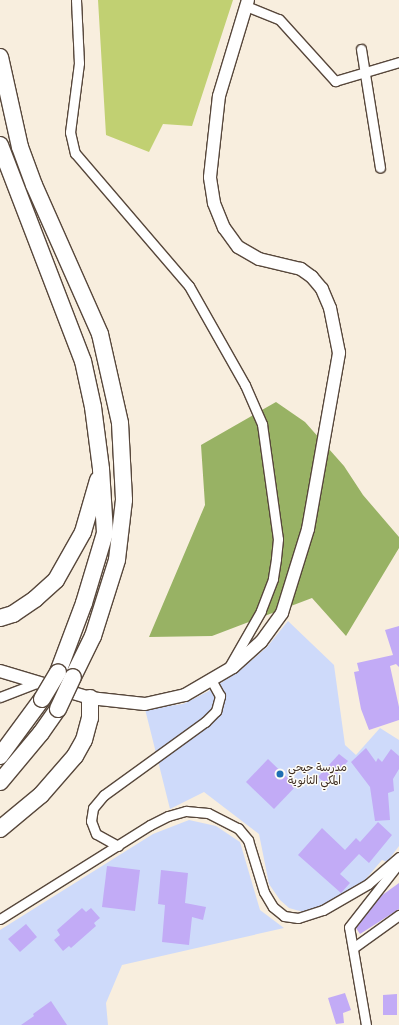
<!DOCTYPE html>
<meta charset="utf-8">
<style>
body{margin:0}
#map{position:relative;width:399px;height:1025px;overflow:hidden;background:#f8eede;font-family:Delius,"Playpen Sans Arabic",sans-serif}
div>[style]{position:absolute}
.built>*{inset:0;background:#cedafa}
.green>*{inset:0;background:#c1d072}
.forest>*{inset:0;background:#98b264}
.building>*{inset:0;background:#c2abf6}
.roads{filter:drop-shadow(1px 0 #57473b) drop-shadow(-1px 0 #57473b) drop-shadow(0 1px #57473b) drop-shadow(0 -1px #57473b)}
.street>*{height:9px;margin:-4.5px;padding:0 4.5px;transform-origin:4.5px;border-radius:4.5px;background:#fff}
.secondary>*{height:12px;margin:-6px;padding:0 6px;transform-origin:6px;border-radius:6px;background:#fff}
.highway>*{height:16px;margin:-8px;padding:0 8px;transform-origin:8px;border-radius:8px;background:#fff}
.bridges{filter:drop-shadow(1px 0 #57473b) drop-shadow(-1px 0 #57473b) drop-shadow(0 1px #57473b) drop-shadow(0 -1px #57473b)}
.highway-bridge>*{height:16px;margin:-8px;padding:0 8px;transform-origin:8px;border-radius:8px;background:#fff}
.dots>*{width:11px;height:11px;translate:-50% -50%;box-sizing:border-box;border:2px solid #fdfcf7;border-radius:50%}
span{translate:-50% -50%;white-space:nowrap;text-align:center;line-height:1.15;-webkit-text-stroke:3px #fdfcf7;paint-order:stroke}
.poi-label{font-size:11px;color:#3b2a1e}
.left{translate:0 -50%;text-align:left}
</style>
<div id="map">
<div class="built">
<i style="clip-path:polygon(288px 621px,334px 665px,345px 745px,356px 755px,380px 728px,399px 740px,399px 846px,387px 862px,382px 860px,364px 881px,317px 909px,303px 912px,289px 908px,280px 900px,269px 884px,259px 834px,204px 792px,170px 809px,145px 709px,183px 704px,207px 692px,239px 671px,267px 647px)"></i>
<i style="clip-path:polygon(189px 820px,216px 826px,240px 842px,260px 910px,284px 928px,122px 965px,106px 1003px,108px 1025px,0 1025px,0 930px,153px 834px)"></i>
</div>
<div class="green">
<i style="clip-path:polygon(98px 0,233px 0,192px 126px,163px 124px,149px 152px,106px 135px)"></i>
</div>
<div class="forest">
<i style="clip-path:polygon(276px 402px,305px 422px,344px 466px,363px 495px,399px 537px,399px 548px,346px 636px,312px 598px,212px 636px,149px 637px,205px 505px,201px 445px)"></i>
</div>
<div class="building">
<i style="clip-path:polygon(399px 626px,399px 667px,396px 664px,390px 666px,399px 707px,399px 720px,369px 730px,361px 709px,354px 672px,359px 671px,357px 663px,393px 655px,385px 630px)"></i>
<i style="clip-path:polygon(366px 748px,376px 762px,378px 758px,382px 762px,391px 749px,399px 756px,399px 769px,393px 779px,394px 791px,388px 793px,390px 820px,375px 821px,370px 787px,351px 762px)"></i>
<i style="clip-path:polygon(339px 754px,348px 761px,327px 785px,318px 777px)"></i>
<i style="clip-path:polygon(268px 759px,296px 786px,274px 809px,246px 782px)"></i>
<i style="clip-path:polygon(378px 822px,392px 835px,369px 863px,359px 854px,340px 874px,350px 883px,341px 893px,298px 855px,322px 828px,345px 850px,356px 838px,360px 842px)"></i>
<i style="clip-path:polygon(107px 866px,140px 870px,135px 911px,102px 907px)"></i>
<i style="clip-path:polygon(161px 870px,188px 873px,185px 903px,206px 907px,203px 920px,192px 917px,189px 945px,162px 942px,165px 905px,158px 904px)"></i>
<i style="clip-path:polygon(399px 883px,399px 909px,360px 934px,356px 928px,381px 896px)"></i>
<i style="clip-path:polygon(82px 908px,86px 912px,91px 908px,100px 918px,94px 923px,96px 926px,71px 948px,69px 946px,63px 951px,54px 940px,60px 935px,57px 930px)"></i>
<i style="clip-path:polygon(26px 924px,37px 937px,20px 952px,8px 939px)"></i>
<i style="clip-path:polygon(345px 993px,351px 1010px,343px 1013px,344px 1023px,336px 1024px,328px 998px)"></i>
<i style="clip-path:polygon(397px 994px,397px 1015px,383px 1015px,383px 995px)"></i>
<i style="clip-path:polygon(51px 1001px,67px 1025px,21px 1025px,34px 1016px,33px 1014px)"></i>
</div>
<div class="roads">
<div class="street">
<i style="left:76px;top:0;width:63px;rotate:87.3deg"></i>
<i style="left:79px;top:63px;width:70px;rotate:97.4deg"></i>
<i style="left:70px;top:132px;width:22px;rotate:77deg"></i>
<i style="left:75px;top:153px;width:175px;rotate:49.4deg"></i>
<i style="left:189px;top:286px;width:114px;rotate:60.5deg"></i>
<i style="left:245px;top:385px;width:43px;rotate:66.4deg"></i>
<i style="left:262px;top:424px;width:116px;rotate:82.1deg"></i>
<i style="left:278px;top:539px;width:20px;rotate:96deg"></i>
<i style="left:276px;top:559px;width:20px;rotate:99deg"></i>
<i style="left:273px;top:579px;width:34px;rotate:111deg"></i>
<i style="left:261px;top:611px;width:64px;rotate:119.7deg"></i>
<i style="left:246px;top:6px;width:35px;rotate:22deg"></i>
<i style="left:279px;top:19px;width:84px;rotate:47.9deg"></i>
<i style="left:335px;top:81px;width:67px;rotate:-16.5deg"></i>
<i style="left:361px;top:49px;width:120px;rotate:80.9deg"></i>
<i style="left:0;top:697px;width:39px;rotate:-21deg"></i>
<i style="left:118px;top:846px;width:25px;rotate:-151deg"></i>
<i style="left:96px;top:834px;width:14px;rotate:-111deg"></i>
<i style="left:91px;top:821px;width:13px;rotate:-81deg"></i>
<i style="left:93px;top:808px;width:17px;rotate:-50deg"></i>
<i style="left:104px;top:795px;width:125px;rotate:-35.9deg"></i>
<i style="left:205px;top:722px;width:16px;rotate:-45deg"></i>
<i style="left:216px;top:711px;width:16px;rotate:-75deg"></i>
<i style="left:220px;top:696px;width:18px;rotate:-119deg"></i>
<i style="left:0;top:919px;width:177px;rotate:-32.1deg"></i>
<i style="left:150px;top:825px;width:20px;rotate:-27deg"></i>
<i style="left:168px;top:816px;width:19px;rotate:-16deg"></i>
<i style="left:186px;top:811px;width:22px;rotate:5deg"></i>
<i style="left:208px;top:813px;width:34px;rotate:27deg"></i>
<i style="left:238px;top:828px;width:16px;rotate:50deg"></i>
<i style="left:248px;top:840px;width:54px;rotate:72.9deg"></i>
<i style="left:264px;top:892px;width:17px;rotate:59deg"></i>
<i style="left:273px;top:907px;width:14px;rotate:39deg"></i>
<i style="left:284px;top:916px;width:14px;rotate:8deg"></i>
<i style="left:298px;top:918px;width:26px;rotate:-18deg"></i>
<i style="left:323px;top:910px;width:52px;rotate:-30deg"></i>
<i style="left:368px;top:884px;width:41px;rotate:-41.1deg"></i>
<i style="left:353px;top:948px;width:57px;rotate:-35.7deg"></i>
<i style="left:366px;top:1025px;width:99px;rotate:-99.8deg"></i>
<i style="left:349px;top:927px;width:81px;rotate:-52deg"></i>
</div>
<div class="secondary">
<i style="left:0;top:671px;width:94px;rotate:16.7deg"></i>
<i style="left:90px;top:698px;width:55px;rotate:6.2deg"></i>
<i style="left:145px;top:704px;width:41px;rotate:-12.7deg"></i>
<i style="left:185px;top:695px;width:56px;rotate:-30.3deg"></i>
<i style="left:233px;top:667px;width:38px;rotate:-42deg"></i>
<i style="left:261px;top:642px;width:36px;rotate:-54deg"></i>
<i style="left:282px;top:613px;width:88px;rotate:-72.8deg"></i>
<i style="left:308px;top:529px;width:179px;rotate:-80deg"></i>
<i style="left:339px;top:353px;width:46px;rotate:-101.3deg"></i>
<i style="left:330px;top:308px;width:21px;rotate:-113deg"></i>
<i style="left:322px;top:289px;width:16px;rotate:-130deg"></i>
<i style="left:312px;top:277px;width:14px;rotate:-144deg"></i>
<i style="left:301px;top:269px;width:43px;rotate:-166.6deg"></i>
<i style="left:259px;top:259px;width:24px;rotate:-150deg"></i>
<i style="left:238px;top:247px;width:24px;rotate:-126deg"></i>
<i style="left:224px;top:228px;width:27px;rotate:-112deg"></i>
<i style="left:214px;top:203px;width:26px;rotate:-99deg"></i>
<i style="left:210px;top:177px;width:81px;rotate:-83.7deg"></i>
<i style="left:219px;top:96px;width:100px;rotate:-73.2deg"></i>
</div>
<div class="highway">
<i style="left:0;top:57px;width:92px;rotate:77.5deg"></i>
<i style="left:20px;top:147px;width:40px;rotate:69.8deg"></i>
<i style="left:34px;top:185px;width:163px;rotate:66.1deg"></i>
<i style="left:100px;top:334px;width:91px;rotate:77.3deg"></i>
<i style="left:120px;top:423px;width:77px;rotate:87deg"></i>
<i style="left:124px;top:500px;width:60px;rotate:96.7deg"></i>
<i style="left:117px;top:560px;width:80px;rotate:107.5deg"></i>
<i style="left:93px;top:636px;width:46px;rotate:116deg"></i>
<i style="left:0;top:145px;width:231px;rotate:69deg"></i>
<i style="left:83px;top:361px;width:47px;rotate:77.7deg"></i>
<i style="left:93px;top:407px;width:63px;rotate:82.6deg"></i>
<i style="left:101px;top:469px;width:64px;rotate:86.4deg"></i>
<i style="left:105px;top:533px;width:73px;rotate:106.7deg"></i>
<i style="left:84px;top:603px;width:74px;rotate:110.6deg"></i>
<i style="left:0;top:618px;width:14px;rotate:-17deg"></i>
<i style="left:13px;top:614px;width:27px;rotate:-34deg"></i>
<i style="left:35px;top:599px;width:28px;rotate:-42deg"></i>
<i style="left:56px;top:580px;width:55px;rotate:-60.6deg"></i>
<i style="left:83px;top:532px;width:54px;rotate:-73.9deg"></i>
<i style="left:0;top:756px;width:71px;rotate:-53.6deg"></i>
<i style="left:0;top:782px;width:64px;rotate:-50.1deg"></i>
<i style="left:41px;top:733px;width:29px;rotate:-55deg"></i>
<i style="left:0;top:829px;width:53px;rotate:-39.7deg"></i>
<i style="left:41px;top:795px;width:52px;rotate:-48.9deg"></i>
<i style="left:75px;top:756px;width:18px;rotate:-61deg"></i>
<i style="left:84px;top:740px;width:23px;rotate:-75deg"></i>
<i style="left:90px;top:718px;width:20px;rotate:-90deg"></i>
</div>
</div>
<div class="bridges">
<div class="highway-bridge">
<i style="left:42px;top:699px;width:31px;rotate:-59deg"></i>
<i style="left:58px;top:709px;width:35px;rotate:-65deg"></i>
</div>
</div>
<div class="dots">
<i style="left:280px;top:774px;background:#1f6fb2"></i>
</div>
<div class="poi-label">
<span class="left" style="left:288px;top:774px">مدرسة حيحي<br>المكي الثانوية</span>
</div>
</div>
